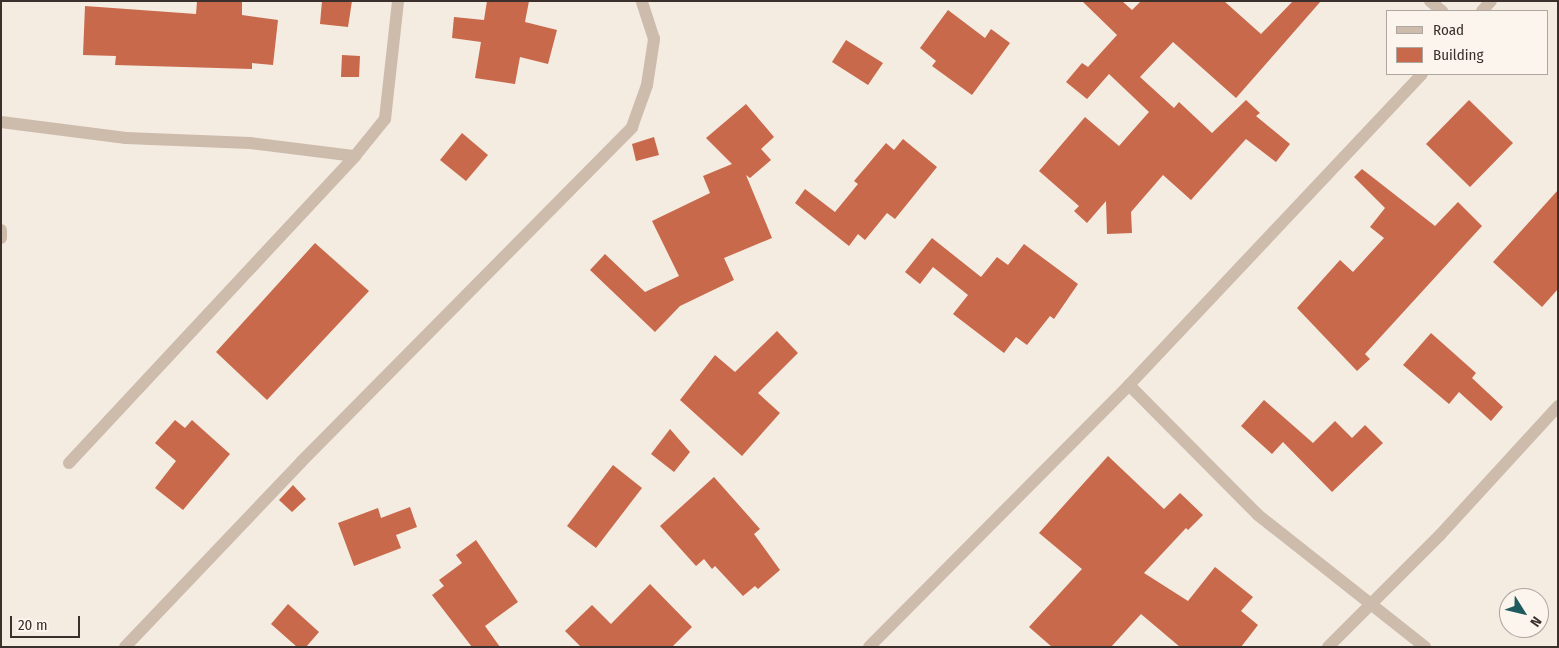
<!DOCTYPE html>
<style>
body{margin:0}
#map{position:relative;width:1559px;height:648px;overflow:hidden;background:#f4ebe1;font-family:"Fira Sans Condensed",sans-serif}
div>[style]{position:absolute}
.building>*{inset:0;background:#c8694b}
.street>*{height:12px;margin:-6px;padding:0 6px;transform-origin:6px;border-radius:6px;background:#cdbbac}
span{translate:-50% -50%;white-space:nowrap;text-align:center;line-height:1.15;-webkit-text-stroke:5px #fbf5ee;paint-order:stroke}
.frame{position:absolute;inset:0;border:2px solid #3b302b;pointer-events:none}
.legend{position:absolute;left:1386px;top:10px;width:162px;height:65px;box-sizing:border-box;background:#fbf5ee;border:1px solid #aea6a0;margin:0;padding:6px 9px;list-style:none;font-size:15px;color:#3b302b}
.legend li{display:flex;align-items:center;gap:10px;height:25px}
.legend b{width:25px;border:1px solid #aea6a0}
.north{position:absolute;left:1499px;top:588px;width:50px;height:50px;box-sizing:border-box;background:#fbf5ee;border:1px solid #aea6a0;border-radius:50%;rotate:126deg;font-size:14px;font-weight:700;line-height:20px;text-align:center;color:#3b302b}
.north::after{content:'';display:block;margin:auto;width:18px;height:22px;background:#1f5a5e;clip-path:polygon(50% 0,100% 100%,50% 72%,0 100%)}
.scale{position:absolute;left:10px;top:616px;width:70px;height:22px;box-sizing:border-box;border:2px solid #3b302b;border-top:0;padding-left:6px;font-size:15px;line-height:18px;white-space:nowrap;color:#3b302b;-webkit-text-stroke:4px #fbf5ee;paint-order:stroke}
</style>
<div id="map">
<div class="building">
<i style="clip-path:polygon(197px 1px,242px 1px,242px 15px,278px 20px,273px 65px,252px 63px,252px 69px,115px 65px,116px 56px,83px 55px,85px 6px,196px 14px)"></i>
<i style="clip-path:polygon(322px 1px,352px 1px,348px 27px,320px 24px)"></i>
<i style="clip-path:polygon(487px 1px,529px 1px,525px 22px,557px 30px,548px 64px,520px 57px,515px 84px,475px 78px,481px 42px,452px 38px,454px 17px,484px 20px)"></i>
<i style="clip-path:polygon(1082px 1px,1122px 1px,1132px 10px,1141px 1px,1224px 1px,1261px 34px,1293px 1px,1321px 1px,1236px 98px,1173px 42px,1140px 77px,1174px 108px,1179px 102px,1212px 133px,1246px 100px,1260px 113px,1256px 116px,1290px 144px,1276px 162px,1246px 139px,1191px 200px,1163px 175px,1131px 212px,1132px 233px,1107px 234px,1106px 201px,1087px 223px,1074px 211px,1079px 206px,1039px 171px,1085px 117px,1119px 146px,1149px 112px,1109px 74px,1087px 99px,1066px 82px,1082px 63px,1088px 67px,1117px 35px)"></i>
<i style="clip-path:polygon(948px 10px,985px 38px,991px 29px,1010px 43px,972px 95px,932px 66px,936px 61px,920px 48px)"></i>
<i style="clip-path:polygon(846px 40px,883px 63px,868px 85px,832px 62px)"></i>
<i style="clip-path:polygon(342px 55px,360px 56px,359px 77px,341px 77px)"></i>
<i style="clip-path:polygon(1469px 100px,1513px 143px,1470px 187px,1426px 144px)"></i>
<i style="clip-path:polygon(746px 104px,774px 137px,761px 149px,771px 160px,750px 178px,746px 175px,772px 238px,724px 258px,734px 280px,680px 306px,655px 332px,590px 270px,605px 254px,645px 292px,679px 276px,652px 221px,710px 193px,703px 176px,732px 164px,706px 138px)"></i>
<i style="clip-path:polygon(462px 133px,488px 155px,466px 181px,440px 160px)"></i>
<i style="clip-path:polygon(654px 137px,659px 155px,636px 161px,632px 144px)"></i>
<i style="clip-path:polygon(903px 139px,937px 167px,895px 219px,887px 213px,865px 240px,858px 234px,849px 246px,795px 203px,805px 189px,835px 212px,858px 184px,854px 181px,886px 143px,894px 150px)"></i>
<i style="clip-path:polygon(1362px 169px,1435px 226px,1458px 202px,1482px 226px,1365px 354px,1370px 359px,1357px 371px,1297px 308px,1340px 260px,1353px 272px,1384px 238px,1370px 227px,1385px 208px,1354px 177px)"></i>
<i style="clip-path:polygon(1558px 190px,1558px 289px,1542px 307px,1493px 262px)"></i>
<i style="clip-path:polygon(932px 238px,981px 277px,997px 257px,1008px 265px,1024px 244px,1078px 284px,1054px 319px,1050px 316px,1027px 345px,1016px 337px,1004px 353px,953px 314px,968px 295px,933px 267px,920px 284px,905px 272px)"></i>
<i style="clip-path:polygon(315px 243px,369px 291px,267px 400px,216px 352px)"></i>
<i style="clip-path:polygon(777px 331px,798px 353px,758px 393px,780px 413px,742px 456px,680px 400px,715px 355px,735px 372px)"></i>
<i style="clip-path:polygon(1431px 333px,1476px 373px,1472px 378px,1503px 407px,1491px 421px,1459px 392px,1449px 404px,1403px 365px)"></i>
<i style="clip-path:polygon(1264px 400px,1313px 443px,1335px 421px,1352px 438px,1365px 425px,1383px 443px,1332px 492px,1283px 442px,1272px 454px,1241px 426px)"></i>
<i style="clip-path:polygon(175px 420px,185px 428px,192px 420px,230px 454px,183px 510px,155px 488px,176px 461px,155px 443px)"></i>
<i style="clip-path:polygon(670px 429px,690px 452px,674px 472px,651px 454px)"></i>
<i style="clip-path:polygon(1108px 456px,1164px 509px,1180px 493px,1203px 515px,1188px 530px,1186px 528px,1144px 573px,1188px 601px,1215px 567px,1253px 597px,1241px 611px,1258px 625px,1241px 647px,1180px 647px,1141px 614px,1111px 647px,1052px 647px,1029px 627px,1082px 569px,1039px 533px)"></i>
<i style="clip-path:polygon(613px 465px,642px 488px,596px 548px,567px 526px)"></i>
<i style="clip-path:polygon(714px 477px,760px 529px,754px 534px,780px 570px,758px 589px,755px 586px,743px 596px,715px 566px,712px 569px,704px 559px,696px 566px,660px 526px)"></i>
<i style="clip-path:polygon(293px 485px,306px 499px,292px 512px,279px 500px)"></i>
<i style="clip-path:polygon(410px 507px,417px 527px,396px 535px,401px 548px,354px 566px,338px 523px,378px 508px,381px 518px)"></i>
<i style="clip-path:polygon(476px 540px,518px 602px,485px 626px,500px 647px,472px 647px,432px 595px,444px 586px,439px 580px,462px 563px,456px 555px)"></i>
<i style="clip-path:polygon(650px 584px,692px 627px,672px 647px,581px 647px,565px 631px,592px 605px,611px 624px)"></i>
<i style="clip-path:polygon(288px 604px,319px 632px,306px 647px,297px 647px,271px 624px)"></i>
</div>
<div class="street">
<i style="left:1430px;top:1px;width:16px;rotate:40deg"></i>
<i style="left:1482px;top:11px;width:13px;rotate:-48deg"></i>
<i style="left:1px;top:122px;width:126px;rotate:7.3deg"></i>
<i style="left:126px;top:138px;width:124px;rotate:2.3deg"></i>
<i style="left:250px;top:143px;width:106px;rotate:7.1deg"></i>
<i style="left:1px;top:230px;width:8px;rotate:90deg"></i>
<i style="left:1129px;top:385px;width:183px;rotate:45.2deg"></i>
<i style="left:1258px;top:515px;width:213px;rotate:38.3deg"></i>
<i style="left:69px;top:463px;width:420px;rotate:-47deg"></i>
<i style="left:355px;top:156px;width:48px;rotate:-51deg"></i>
<i style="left:385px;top:119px;width:119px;rotate:-83.7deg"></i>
<i style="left:125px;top:647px;width:255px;rotate:-46.4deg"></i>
<i style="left:301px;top:462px;width:471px;rotate:-45.3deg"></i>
<i style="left:632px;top:127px;width:45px;rotate:-70.3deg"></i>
<i style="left:647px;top:85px;width:47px;rotate:-81.3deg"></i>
<i style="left:654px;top:39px;width:40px;rotate:-108deg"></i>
<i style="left:869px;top:647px;width:369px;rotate:-45.2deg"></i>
<i style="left:1129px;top:385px;width:427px;rotate:-46.7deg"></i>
<i style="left:1328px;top:647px;width:158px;rotate:-45deg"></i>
<i style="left:1440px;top:535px;width:175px;rotate:-47.5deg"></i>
</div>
<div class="frame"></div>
<ul class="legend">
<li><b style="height:6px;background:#cdbbac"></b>Road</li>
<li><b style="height:14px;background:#c8694b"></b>Building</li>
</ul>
<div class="north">N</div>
<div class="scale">20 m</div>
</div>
